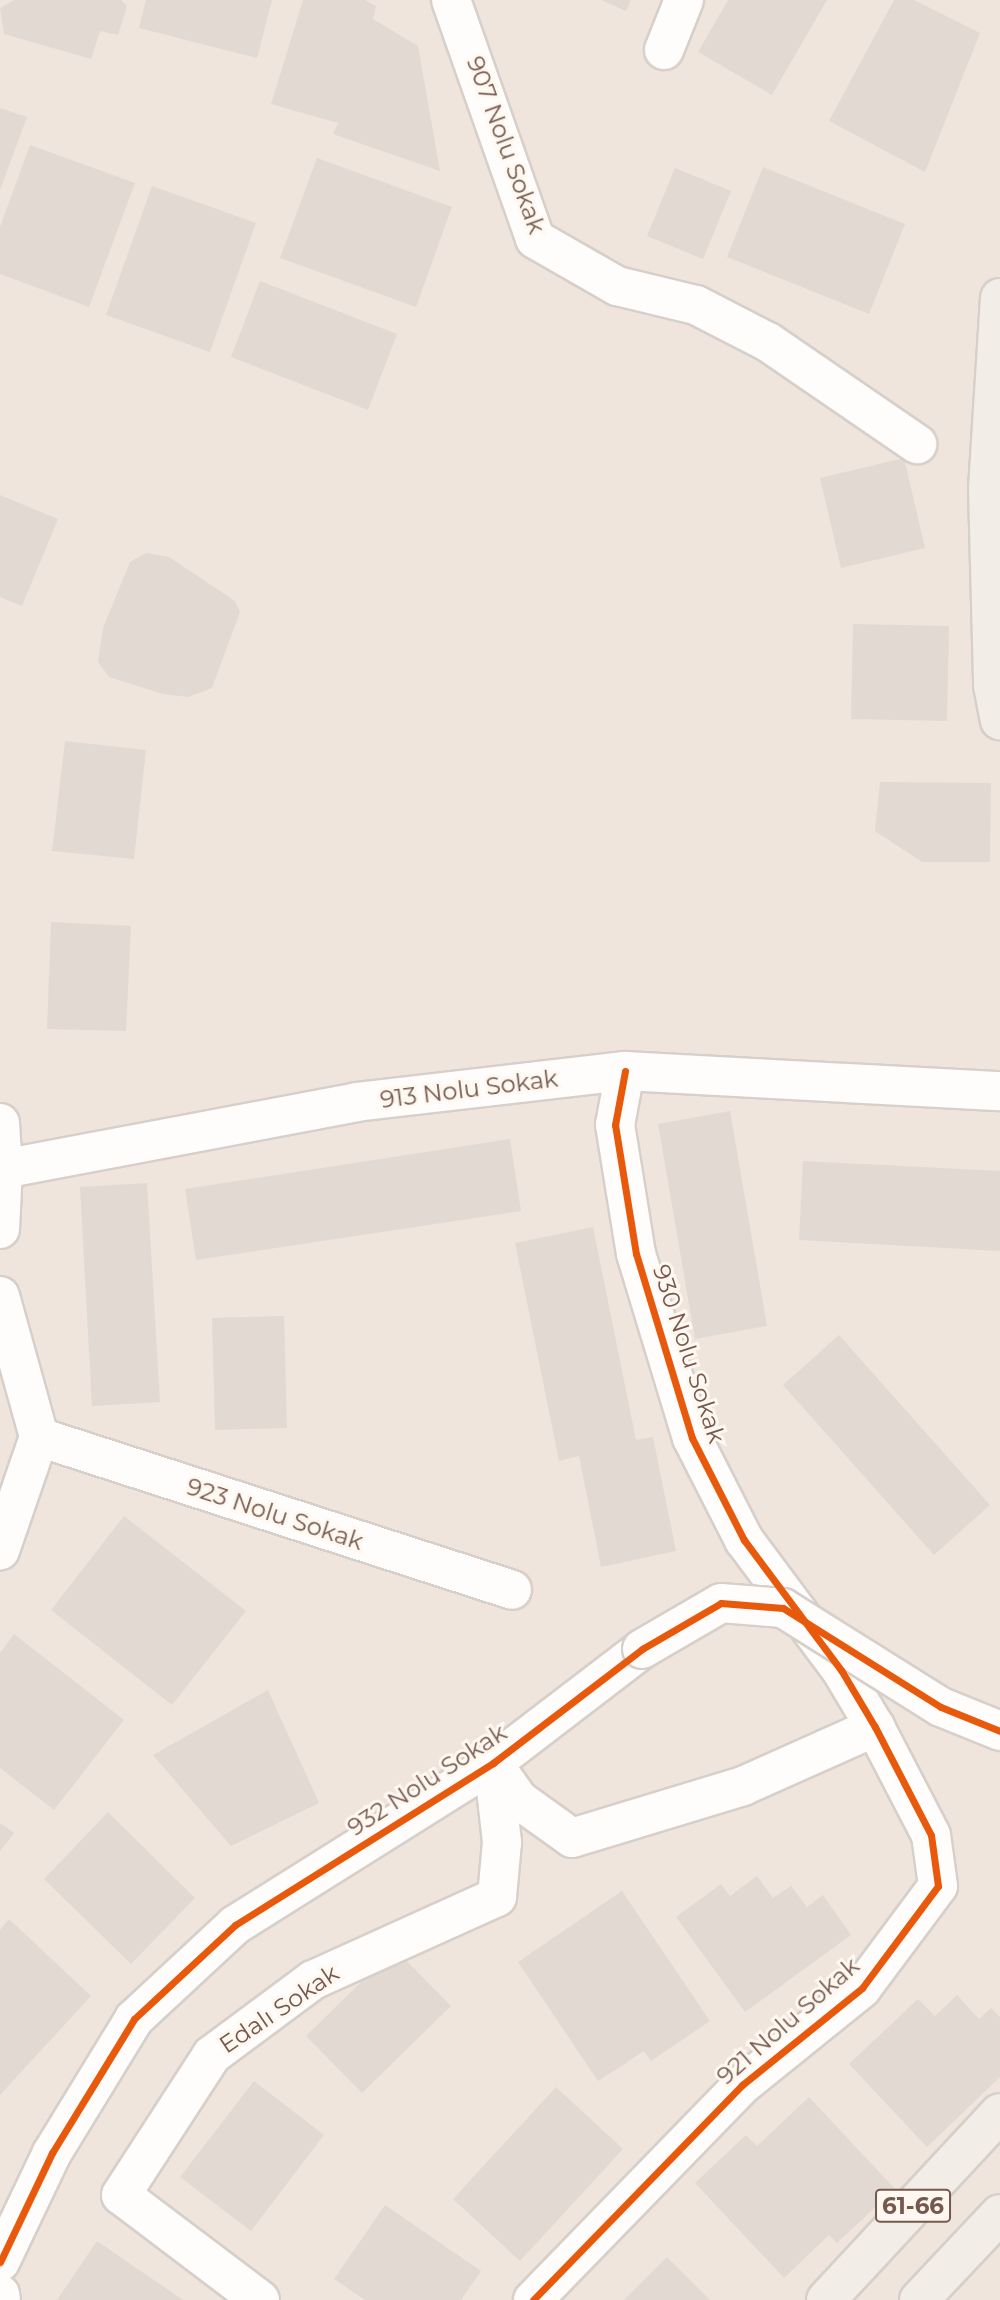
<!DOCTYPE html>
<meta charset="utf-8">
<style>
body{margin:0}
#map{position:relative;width:1000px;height:2300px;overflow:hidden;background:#f8f3ee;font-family:Montserrat,sans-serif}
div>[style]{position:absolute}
.residential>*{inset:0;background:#f0e5dc}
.building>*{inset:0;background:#e2d9d3}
.roads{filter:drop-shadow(2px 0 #d6cfca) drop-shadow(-2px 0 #d6cfca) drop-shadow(0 2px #d6cfca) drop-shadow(0 -2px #d6cfca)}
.minor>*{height:38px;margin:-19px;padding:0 19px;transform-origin:19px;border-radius:19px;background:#fefdfc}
.major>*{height:38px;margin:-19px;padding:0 19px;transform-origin:19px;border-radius:19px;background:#f2ede7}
.bridges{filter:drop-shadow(2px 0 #d6cfca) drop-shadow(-2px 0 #d6cfca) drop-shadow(0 2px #d6cfca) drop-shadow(0 -2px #d6cfca)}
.minor-bridge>*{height:38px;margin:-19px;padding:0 19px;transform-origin:19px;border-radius:19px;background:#fefdfc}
.cycleway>*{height:7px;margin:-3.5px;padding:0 3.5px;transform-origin:3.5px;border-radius:3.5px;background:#e8590c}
span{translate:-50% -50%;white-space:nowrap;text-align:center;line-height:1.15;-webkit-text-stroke:6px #fef8f1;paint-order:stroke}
.shield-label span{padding:2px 5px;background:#fef8f1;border:2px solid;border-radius:5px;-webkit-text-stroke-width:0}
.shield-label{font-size:23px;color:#75594f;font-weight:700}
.street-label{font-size:24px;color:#75594f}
</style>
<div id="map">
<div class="residential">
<i style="clip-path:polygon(0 0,1000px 0,1000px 2300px,0 2300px)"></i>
</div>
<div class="building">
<i style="clip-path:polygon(14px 0,121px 0,127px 6px,118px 35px,100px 31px,91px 59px,4px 34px,0 8px)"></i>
<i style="clip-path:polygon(146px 0,272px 0,257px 58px,139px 28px)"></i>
<i style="clip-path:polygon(303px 0,365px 0,376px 6px,373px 19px,418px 46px,440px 171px,333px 134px,338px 123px,271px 104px)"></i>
<i style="clip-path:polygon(601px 0,631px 0,626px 11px)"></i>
<i style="clip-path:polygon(728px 0,827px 0,772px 95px,698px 52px)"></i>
<i style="clip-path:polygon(894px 0,914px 0,980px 33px,925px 172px,829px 121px)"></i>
<i style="clip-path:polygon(0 108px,27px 117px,0 190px)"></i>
<i style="clip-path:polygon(30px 145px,135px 183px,89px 307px,0 274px,0 227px)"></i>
<i style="clip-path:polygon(317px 158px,452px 207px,416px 307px,280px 258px)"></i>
<i style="clip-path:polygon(763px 167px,905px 224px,869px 314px,727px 257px)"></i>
<i style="clip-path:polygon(675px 168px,731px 191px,703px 259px,647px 236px)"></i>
<i style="clip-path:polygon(152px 186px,256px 223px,210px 352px,106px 315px)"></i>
<i style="clip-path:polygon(260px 281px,397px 334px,368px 410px,231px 357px)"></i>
<i style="clip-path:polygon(904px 458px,925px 548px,841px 568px,820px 478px)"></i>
<i style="clip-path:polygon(0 495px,58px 519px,22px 606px,0 597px)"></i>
<i style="clip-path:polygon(146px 553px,169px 557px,235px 601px,240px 612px,212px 688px,188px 697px,163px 694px,109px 677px,98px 662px,103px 628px,130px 562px)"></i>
<i style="clip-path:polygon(853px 624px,949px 626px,947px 721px,851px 719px)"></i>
<i style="clip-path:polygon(65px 741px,146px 750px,134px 859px,52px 851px)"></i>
<i style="clip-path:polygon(880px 782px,991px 783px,990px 862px,922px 862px,875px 831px)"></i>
<i style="clip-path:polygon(51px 922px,131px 926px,126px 1031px,47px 1029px)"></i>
<i style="clip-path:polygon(730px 1111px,767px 1326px,695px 1339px,658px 1124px)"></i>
<i style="clip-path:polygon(510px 1139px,521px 1211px,196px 1260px,185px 1189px)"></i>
<i style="clip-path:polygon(803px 1161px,1000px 1171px,1000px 1251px,799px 1240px)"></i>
<i style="clip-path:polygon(147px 1183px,160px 1402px,92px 1406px,80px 1187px)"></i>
<i style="clip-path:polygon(593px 1227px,636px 1440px,653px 1437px,676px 1551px,601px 1567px,579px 1456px,559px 1461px,515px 1243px)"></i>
<i style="clip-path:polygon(284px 1316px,287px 1428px,215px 1430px,212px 1318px)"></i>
<i style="clip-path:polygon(839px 1335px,990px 1505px,934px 1555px,783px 1385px)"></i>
<i style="clip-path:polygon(124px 1516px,246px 1611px,172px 1705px,51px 1610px)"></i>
<i style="clip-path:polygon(14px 1634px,124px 1720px,54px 1810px,0 1768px,0 1653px)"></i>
<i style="clip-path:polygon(268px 1690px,319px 1803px,231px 1846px,153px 1755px)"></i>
<i style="clip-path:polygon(108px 1812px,195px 1898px,131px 1964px,44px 1879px)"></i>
<i style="clip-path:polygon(0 1823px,14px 1833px,0 1851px)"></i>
<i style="clip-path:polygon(757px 1876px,773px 1898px,791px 1886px,807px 1907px,823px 1895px,851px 1935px,745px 2012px,676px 1917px,721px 1884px,730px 1896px)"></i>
<i style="clip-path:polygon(622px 1891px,710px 2021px,651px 2061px,644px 2051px,598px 2081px,518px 1962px)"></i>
<i style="clip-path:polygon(9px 1919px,91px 1996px,0 2095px,0 1930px)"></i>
<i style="clip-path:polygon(395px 1949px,451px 2006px,362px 2093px,306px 2036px)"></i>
<i style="clip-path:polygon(957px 1995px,979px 2019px,991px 2008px,1000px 2017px,1000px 2077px,927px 2147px,849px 2064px,918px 1999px,935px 2016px)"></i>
<i style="clip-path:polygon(254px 2081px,324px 2135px,251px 2231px,180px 2177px)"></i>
<i style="clip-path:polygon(556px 2087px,623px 2149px,520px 2261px,453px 2199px)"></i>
<i style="clip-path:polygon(809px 2097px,895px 2189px,837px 2243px,829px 2235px,784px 2278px,695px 2183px,746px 2135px,757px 2146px)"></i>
<i style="clip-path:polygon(385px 2205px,481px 2271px,461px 2300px,365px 2300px,334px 2279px)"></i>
<i style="clip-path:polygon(97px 2241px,183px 2300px,57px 2300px)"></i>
<i style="clip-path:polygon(667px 2257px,710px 2300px,624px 2300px)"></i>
</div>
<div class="roads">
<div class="minor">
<i style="left:451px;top:0;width:253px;rotate:70.6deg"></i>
<i style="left:535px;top:239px;width:95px;rotate:29.8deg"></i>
<i style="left:617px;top:286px;width:81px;rotate:13.5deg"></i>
<i style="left:696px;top:305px;width:81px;rotate:27.2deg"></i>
<i style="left:768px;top:342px;width:181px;rotate:34.4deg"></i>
<i style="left:664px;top:50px;width:54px;rotate:-68.2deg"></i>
<i style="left:0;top:1123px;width:46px;rotate:86.3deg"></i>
<i style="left:0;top:1229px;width:60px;rotate:-87.1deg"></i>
<i style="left:3px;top:1169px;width:359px;rotate:-10.7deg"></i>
<i style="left:356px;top:1102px;width:271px;rotate:-6.6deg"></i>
<i style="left:625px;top:1071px;width:376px;rotate:3.1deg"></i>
<i style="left:0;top:1296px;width:146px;rotate:74.5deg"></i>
<i style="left:39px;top:1437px;width:120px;rotate:109deg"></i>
<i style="left:39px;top:1437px;width:497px;rotate:17.9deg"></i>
<i style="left:494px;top:1765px;width:43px;rotate:54.5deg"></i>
<i style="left:519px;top:1800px;width:65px;rotate:35.6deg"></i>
<i style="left:572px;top:1838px;width:179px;rotate:-16.9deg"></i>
<i style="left:743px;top:1786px;width:145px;rotate:-24.1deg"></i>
<i style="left:0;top:2262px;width:121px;rotate:-64.5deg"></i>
<i style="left:52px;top:2153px;width:157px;rotate:-58.5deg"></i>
<i style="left:134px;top:2019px;width:138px;rotate:-42.9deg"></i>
<i style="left:235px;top:1925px;width:305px;rotate:-32.1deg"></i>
<i style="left:493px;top:1763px;width:188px;rotate:-37.4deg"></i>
<i style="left:0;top:2294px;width:6px;rotate:81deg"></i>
<i style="left:260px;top:2300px;width:174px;rotate:-142.9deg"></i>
<i style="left:121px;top:2195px;width:167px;rotate:-57deg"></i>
<i style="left:212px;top:2055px;width:126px;rotate:-36.6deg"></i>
<i style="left:313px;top:1980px;width:202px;rotate:-24.3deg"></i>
<i style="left:497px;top:1897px;width:55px;rotate:-84.8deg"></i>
<i style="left:502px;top:1842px;width:80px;rotate:-96.5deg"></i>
<i style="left:533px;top:2300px;width:300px;rotate:-45.8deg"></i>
<i style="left:742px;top:2085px;width:154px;rotate:-38.9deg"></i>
<i style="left:862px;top:1988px;width:127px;rotate:-53.3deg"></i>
<i style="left:938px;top:1886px;width:51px;rotate:-97.8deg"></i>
<i style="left:931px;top:1835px;width:122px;rotate:-117.4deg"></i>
<i style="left:875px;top:1727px;width:66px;rotate:-120.8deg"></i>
<i style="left:841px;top:1670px;width:162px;rotate:-126.7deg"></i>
<i style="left:744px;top:1540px;width:114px;rotate:-117deg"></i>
<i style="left:692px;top:1438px;width:192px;rotate:-106.9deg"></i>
<i style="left:636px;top:1254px;width:131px;rotate:-99.2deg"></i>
<i style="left:615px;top:1125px;width:55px;rotate:-79.5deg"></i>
</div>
<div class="major">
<i style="left:1000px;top:298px;width:191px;rotate:93.6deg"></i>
<i style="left:988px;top:489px;width:196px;rotate:88.5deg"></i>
<i style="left:993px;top:685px;width:36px;rotate:79deg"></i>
<i style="left:826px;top:2300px;width:255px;rotate:-47.1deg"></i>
<i style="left:919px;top:2300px;width:118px;rotate:-46.7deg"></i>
</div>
</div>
<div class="bridges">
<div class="minor-bridge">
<i style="left:642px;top:1649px;width:91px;rotate:-30.2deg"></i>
<i style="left:721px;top:1603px;width:62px;rotate:4.6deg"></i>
<i style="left:783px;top:1608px;width:186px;rotate:32.1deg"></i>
<i style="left:941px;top:1707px;width:64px;rotate:22.1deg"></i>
</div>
</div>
<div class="cycleway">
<i style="left:0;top:2262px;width:121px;rotate:-64.5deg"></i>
<i style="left:52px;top:2153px;width:157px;rotate:-58.5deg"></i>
<i style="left:134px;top:2019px;width:138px;rotate:-42.9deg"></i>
<i style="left:235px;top:1925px;width:305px;rotate:-32.1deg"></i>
<i style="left:493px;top:1763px;width:188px;rotate:-37.4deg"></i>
<i style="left:642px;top:1649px;width:91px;rotate:-30.2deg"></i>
<i style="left:721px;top:1603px;width:62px;rotate:4.6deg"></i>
<i style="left:783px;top:1608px;width:186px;rotate:32.1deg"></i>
<i style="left:941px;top:1707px;width:64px;rotate:22.1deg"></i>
<i style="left:533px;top:2300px;width:300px;rotate:-45.8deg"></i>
<i style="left:742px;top:2085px;width:154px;rotate:-38.9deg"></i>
<i style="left:862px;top:1988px;width:127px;rotate:-53.3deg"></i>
<i style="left:938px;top:1886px;width:51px;rotate:-97.8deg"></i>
<i style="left:931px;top:1835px;width:122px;rotate:-117.4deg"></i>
<i style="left:875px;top:1727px;width:66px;rotate:-120.8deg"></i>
<i style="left:841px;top:1670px;width:162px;rotate:-126.7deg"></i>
<i style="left:744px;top:1540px;width:114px;rotate:-117deg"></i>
<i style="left:692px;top:1438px;width:192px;rotate:-106.9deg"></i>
<i style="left:636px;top:1254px;width:131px;rotate:-99.2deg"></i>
<i style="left:615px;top:1125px;width:55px;rotate:-79.5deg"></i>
</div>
<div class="shield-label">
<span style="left:913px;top:2206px">61-66</span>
</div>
<div class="street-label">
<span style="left:506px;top:145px;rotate:70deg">907 Nolu Sokak</span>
<span style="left:469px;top:1089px;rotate:-7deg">913 Nolu Sokak</span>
<span style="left:689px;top:1354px;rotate:72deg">930 Nolu Sokak</span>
<span style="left:275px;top:1514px;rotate:18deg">923 Nolu Sokak</span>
<span style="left:427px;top:1780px;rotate:-33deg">932 Nolu Sokak</span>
<span style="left:279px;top:2009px;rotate:-34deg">Edalı Sokak</span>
<span style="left:788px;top:2021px;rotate:-41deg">921 Nolu Sokak</span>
</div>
</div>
